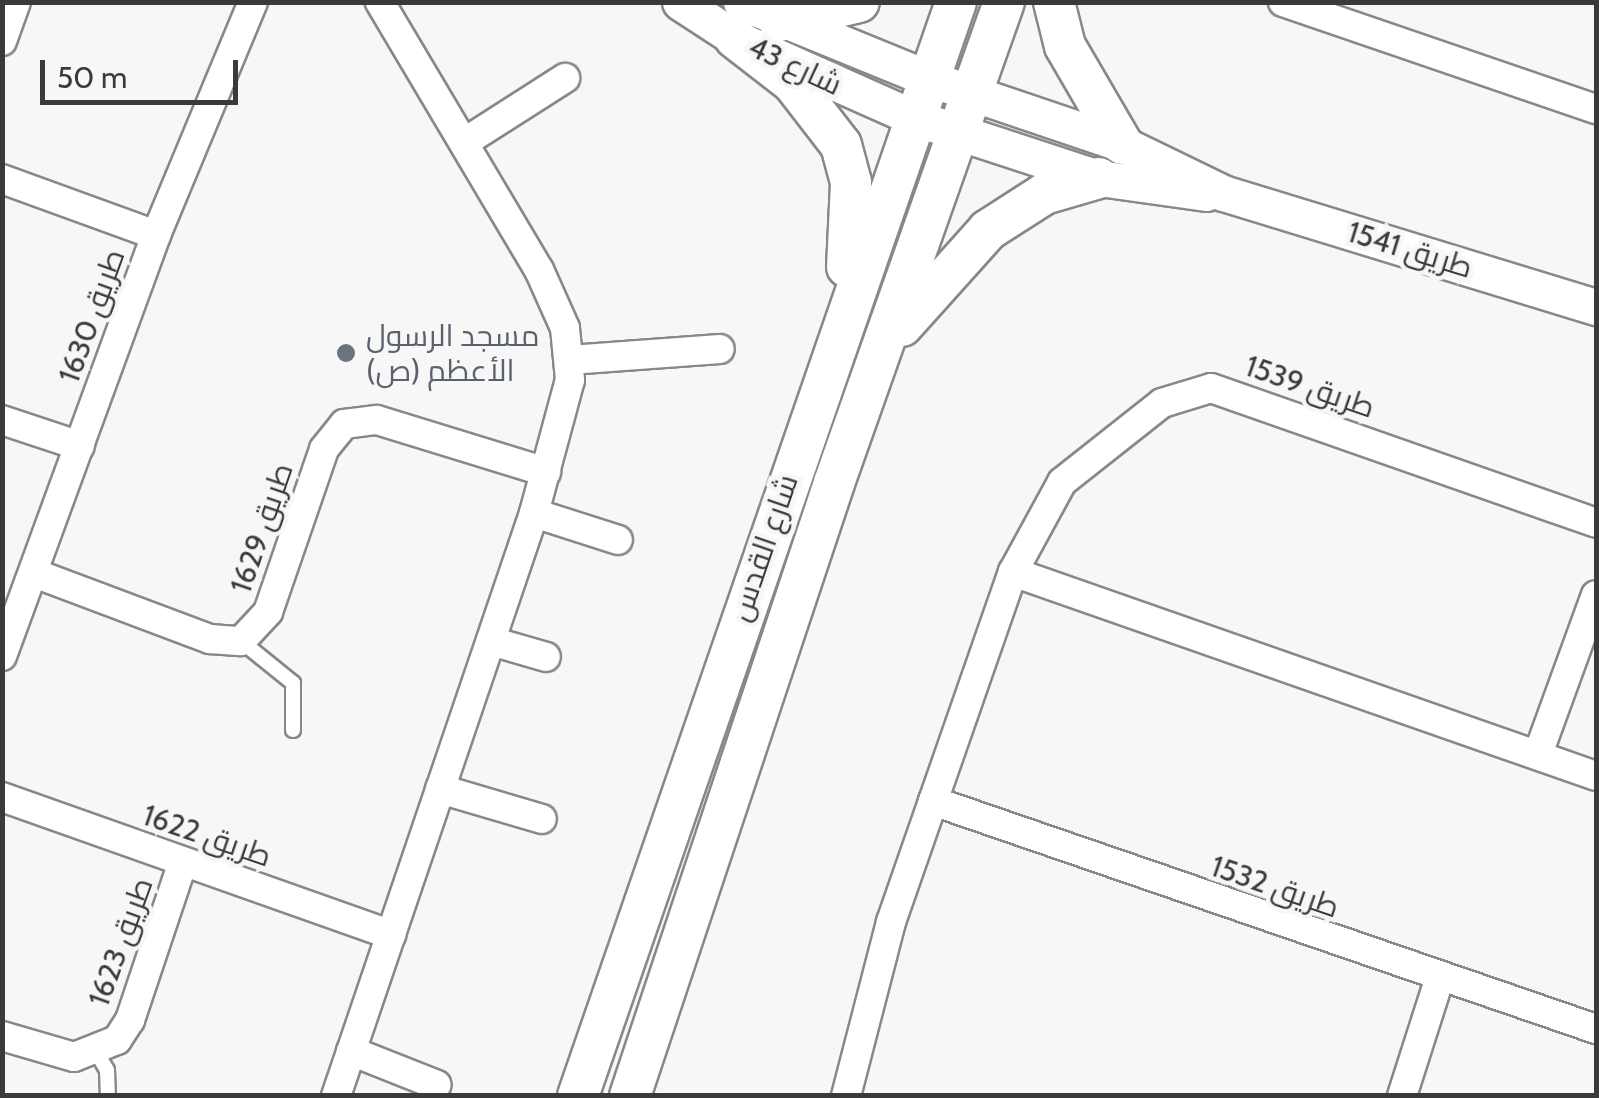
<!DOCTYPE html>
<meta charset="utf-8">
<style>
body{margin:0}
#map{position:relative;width:1599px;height:1098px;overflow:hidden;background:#f7f7f8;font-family:Cabin,Cairo,sans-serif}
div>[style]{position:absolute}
.roads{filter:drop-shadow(2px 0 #888889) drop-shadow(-2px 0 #888889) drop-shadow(0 2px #888889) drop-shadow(0 -2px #888889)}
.service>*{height:14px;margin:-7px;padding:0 7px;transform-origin:7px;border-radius:7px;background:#fff}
.minor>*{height:28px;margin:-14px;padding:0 14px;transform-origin:14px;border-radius:14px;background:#fff}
.tertiary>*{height:35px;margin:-17.5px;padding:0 17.5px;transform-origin:17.5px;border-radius:17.5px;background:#fff}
.secondary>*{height:40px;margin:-20px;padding:0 20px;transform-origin:20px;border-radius:20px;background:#fff}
.dots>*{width:28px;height:28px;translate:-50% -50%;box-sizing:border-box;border:5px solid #f7f7f8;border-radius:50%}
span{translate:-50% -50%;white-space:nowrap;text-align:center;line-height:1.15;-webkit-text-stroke:9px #f7f7f8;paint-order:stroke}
.street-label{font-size:30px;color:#3a3a3b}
.worship-label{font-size:30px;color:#5b616d}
.left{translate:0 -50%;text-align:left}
.frame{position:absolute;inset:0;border:5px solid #3a3a3b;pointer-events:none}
.scale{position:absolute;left:40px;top:60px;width:198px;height:45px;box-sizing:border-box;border:5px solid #3a3a3b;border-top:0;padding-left:12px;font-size:30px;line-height:35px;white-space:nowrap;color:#3a3a3b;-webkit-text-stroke:8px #f7f7f8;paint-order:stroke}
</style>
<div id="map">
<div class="roads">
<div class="service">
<i style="left:241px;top:641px;width:67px;rotate:38.9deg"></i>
<i style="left:293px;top:683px;width:47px;rotate:90deg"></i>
<i style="left:97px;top:1053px;width:20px;rotate:60deg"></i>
<i style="left:107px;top:1070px;width:26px;rotate:88deg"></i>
</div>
<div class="minor">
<i style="left:1283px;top:2px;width:331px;rotate:18.9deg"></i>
<i style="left:2px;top:41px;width:41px;rotate:-70.3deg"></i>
<i style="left:465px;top:142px;width:119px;rotate:-32.6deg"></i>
<i style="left:2px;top:179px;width:164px;rotate:20deg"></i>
<i style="left:570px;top:360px;width:150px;rotate:-4.2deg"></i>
<i style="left:2px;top:420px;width:82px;rotate:18.4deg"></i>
<i style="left:534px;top:513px;width:88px;rotate:17.8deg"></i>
<i style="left:1013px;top:572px;width:618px;rotate:19.29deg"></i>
<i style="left:34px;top:573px;width:188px;rotate:20.6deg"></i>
<i style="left:210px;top:639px;width:31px;rotate:4deg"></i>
<i style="left:241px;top:641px;width:40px;rotate:-47deg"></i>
<i style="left:268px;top:612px;width:172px;rotate:-71deg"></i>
<i style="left:324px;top:449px;width:32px;rotate:-51deg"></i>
<i style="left:344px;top:424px;width:33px;rotate:-7deg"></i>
<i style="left:377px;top:420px;width:177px;rotate:17.1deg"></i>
<i style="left:491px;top:641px;width:57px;rotate:16.2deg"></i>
<i style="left:2px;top:656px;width:448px;rotate:-69.9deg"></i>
<i style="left:156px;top:235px;width:252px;rotate:-67.4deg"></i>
<i style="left:1538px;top:754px;width:169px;rotate:-70deg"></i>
<i style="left:440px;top:789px;width:106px;rotate:16.4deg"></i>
<i style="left:2px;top:797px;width:413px;rotate:19.5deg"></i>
<i style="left:933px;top:801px;width:701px;rotate:18.98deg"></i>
<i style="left:2px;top:1036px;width:75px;rotate:16.3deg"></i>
<i style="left:74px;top:1057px;width:46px;rotate:-21.6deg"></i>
<i style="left:117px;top:1040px;width:24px;rotate:-57deg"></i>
<i style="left:130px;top:1020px;width:167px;rotate:-71.5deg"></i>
<i style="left:351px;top:1051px;width:92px;rotate:21.6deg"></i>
<i style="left:336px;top:1096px;width:616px;rotate:-71.24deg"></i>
<i style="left:534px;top:513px;width:138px;rotate:-74.9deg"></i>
<i style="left:570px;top:380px;width:52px;rotate:-95.5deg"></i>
<i style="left:565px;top:328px;width:64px;rotate:-114.1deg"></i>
<i style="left:539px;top:270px;width:312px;rotate:-120.7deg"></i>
<i style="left:846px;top:1096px;width:180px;rotate:-75.5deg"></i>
<i style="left:891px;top:922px;width:371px;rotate:-70.8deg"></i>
<i style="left:1013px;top:572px;width:102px;rotate:-61.4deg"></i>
<i style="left:1062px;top:482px;width:127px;rotate:-38.3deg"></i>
<i style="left:1162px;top:403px;width:51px;rotate:-17deg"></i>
<i style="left:1211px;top:388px;width:408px;rotate:19.3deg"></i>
<i style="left:1402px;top:1096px;width:122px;rotate:-72.3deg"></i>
</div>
<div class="tertiary">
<i style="left:680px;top:2px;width:66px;rotate:33.2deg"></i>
<i style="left:735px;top:38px;width:197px;rotate:24deg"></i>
<i style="left:915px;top:118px;width:194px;rotate:18.1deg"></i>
<i style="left:1099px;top:178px;width:108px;rotate:8deg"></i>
<i style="left:741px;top:2px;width:201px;rotate:22.2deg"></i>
<i style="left:927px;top:78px;width:206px;rotate:18.7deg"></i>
<i style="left:1122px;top:144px;width:112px;rotate:25.9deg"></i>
<i style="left:1223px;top:193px;width:390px;rotate:17deg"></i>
</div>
<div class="secondary">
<i style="left:1054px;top:2px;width:45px;rotate:76deg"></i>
<i style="left:1065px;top:46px;width:113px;rotate:59.8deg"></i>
<i style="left:779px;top:21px;width:82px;rotate:-13.4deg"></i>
<i style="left:735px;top:38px;width:73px;rotate:37.8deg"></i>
<i style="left:793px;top:83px;width:78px;rotate:52.3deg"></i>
<i style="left:841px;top:145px;width:39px;rotate:75deg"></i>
<i style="left:851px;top:183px;width:84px;rotate:92.7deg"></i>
<i style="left:902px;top:326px;width:129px;rotate:-48.1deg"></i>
<i style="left:988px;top:230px;width:67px;rotate:-32.7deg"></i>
<i style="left:1044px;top:194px;width:57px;rotate:-16.2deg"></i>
<i style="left:578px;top:1096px;width:1157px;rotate:-70.94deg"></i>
<i style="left:630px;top:1096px;width:646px;rotate:-71.59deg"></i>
<i style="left:834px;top:483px;width:510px;rotate:-70.54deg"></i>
</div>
</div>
<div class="dots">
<i style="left:346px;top:353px;background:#6b7280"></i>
</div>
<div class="street-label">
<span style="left:795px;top:66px;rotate:25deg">شارع 43</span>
<span style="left:1410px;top:250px;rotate:17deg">طريق 1541</span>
<span style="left:92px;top:316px;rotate:-70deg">طريق 1630</span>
<span style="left:1310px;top:387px;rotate:19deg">طريق 1539</span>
<span style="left:262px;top:528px;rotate:-71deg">طريق 1629</span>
<span style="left:764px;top:548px;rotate:-71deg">شارع القدس</span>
<span style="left:207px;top:836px;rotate:19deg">طريق 1622</span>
<span style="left:1275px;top:887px;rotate:19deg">طريق 1532</span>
<span style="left:121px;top:942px;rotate:-70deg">طريق 1623</span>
</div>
<div class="worship-label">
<span class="left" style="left:366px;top:353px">مسجد الرسول<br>الأعظم (ص)</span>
</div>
<div class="frame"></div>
<div class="scale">50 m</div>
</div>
